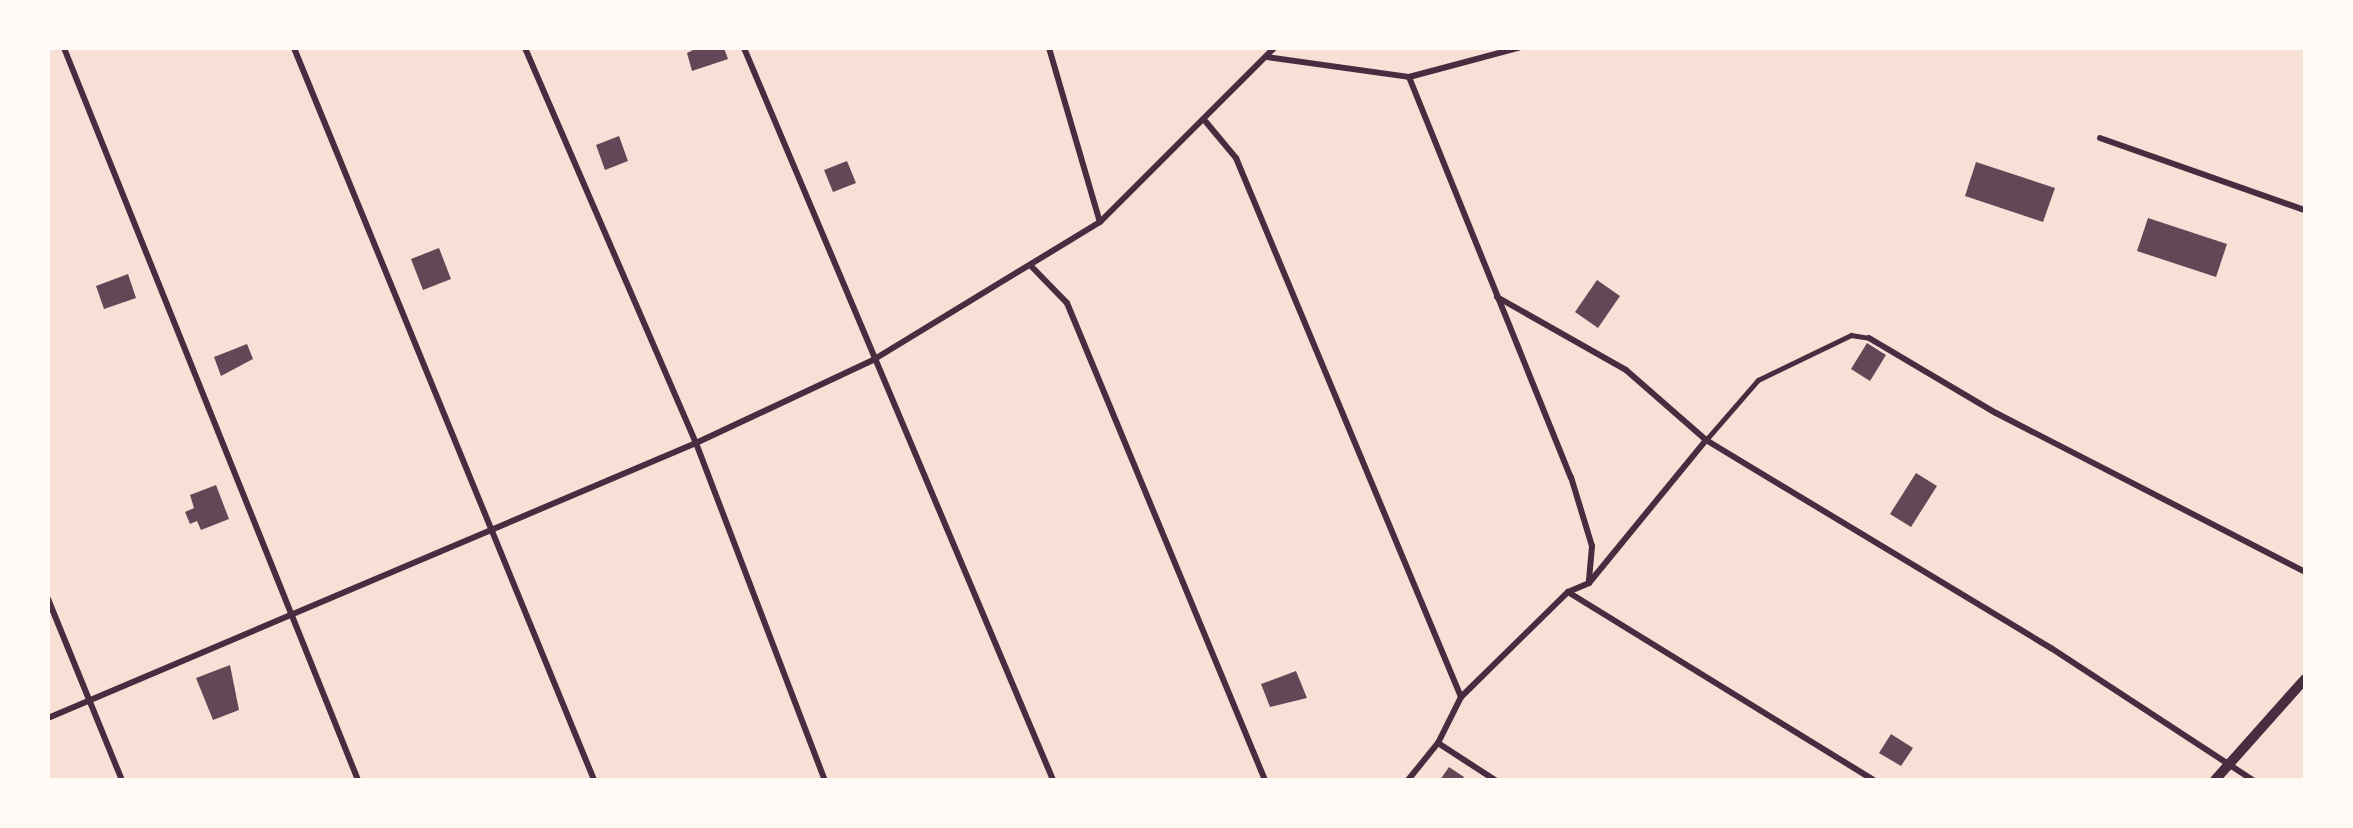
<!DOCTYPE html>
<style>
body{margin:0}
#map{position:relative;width:2353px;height:828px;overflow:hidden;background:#f7e1d7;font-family:"Fira Sans Condensed",sans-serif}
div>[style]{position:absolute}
.building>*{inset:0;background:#644757}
.service>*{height:4.5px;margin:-2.25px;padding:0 2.25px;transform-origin:2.25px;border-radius:2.25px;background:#4a2c40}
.minor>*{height:6px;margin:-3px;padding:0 3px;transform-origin:3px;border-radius:3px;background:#4a2c40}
.tertiary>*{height:10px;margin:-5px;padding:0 5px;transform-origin:5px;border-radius:5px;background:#4a2c40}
span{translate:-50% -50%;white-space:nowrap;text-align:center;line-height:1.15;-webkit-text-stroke:6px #fffaf5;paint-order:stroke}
.frame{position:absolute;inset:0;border:50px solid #fffaf5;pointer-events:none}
</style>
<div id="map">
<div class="building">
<i style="clip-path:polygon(697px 48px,724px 48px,728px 59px,692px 71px,687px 53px)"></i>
<i style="clip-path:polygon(619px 136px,628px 161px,605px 170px,596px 145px)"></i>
<i style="clip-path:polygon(847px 161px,856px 183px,833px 192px,824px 170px)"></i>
<i style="clip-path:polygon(1976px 162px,2055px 188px,2043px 222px,1965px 196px)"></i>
<i style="clip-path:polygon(2148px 218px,2227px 244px,2216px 277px,2137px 251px)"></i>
<i style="clip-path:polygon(439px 248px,451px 279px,423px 290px,411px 259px)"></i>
<i style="clip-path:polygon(128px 274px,136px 298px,104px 309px,96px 286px)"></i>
<i style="clip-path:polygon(1597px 280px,1620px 296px,1598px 328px,1575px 312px)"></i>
<i style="clip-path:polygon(1867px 343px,1886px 355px,1870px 381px,1851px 369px)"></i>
<i style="clip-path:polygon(247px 344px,253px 359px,221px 376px,214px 357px)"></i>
<i style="clip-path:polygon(1916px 473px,1937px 486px,1911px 527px,1890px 514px)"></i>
<i style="clip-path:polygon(216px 485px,229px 519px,201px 530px,197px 521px,190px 524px,185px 512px,194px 508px,190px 495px)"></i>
<i style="clip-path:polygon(230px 665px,239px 710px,213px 720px,196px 678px)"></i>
<i style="clip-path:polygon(1296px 671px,1307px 698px,1270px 707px,1261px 684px)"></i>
<i style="clip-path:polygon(1891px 734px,1913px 748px,1901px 766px,1879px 753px)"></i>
<i style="clip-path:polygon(1449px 767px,1464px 777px,1462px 780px,1440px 780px)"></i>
</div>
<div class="service">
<i style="left:1706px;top:440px;width:79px;rotate:-49.1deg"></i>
<i style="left:1758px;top:380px;width:103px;rotate:-25.8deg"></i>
<i style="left:1851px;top:335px;width:18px;rotate:9deg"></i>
</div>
<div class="minor">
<i style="left:64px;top:48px;width:789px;rotate:68.12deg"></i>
<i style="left:294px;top:48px;width:791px;rotate:67.71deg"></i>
<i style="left:525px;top:48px;width:430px;rotate:66.6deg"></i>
<i style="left:696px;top:443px;width:361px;rotate:69.1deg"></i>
<i style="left:744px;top:48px;width:795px;rotate:67.11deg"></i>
<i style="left:1049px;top:48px;width:181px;rotate:73.7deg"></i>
<i style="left:1267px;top:57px;width:143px;rotate:8deg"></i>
<i style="left:1409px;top:77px;width:113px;rotate:-14.9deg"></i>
<i style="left:1409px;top:77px;width:432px;rotate:68deg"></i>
<i style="left:1571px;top:477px;width:72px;rotate:73.1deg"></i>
<i style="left:1592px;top:546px;width:37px;rotate:95deg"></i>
<i style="left:1206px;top:122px;width:47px;rotate:50.2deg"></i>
<i style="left:1236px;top:158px;width:584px;rotate:67.34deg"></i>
<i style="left:2100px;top:138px;width:217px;rotate:19.4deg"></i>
<i style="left:1032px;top:267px;width:50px;rotate:45.8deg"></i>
<i style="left:1067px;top:303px;width:516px;rotate:67.46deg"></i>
<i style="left:1497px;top:297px;width:148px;rotate:29.5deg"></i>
<i style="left:1626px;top:370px;width:106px;rotate:41.2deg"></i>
<i style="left:1706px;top:440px;width:403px;rotate:31.1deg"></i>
<i style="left:2051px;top:648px;width:241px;rotate:33.2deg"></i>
<i style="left:1869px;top:338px;width:147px;rotate:30.6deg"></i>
<i style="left:1996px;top:413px;width:348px;rotate:27.2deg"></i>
<i style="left:1568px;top:592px;width:358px;rotate:31.6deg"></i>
<i style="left:48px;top:599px;width:196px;rotate:67.8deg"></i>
<i style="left:48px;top:718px;width:704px;rotate:-23deg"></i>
<i style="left:696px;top:443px;width:195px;rotate:-25.1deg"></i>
<i style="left:873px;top:360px;width:266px;rotate:-31.3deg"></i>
<i style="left:1100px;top:222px;width:246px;rotate:-45deg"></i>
<i style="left:1438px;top:743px;width:68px;rotate:33deg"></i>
<i style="left:1408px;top:780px;width:48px;rotate:-51deg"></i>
<i style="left:1438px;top:743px;width:51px;rotate:-63.4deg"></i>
<i style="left:1461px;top:697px;width:150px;rotate:-44.5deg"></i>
<i style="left:1568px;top:592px;width:23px;rotate:-23deg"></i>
<i style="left:1589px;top:583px;width:185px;rotate:-50.7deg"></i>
</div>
<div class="tertiary">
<i style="left:2215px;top:780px;width:135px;rotate:-48.3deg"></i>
</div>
<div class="frame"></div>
</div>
